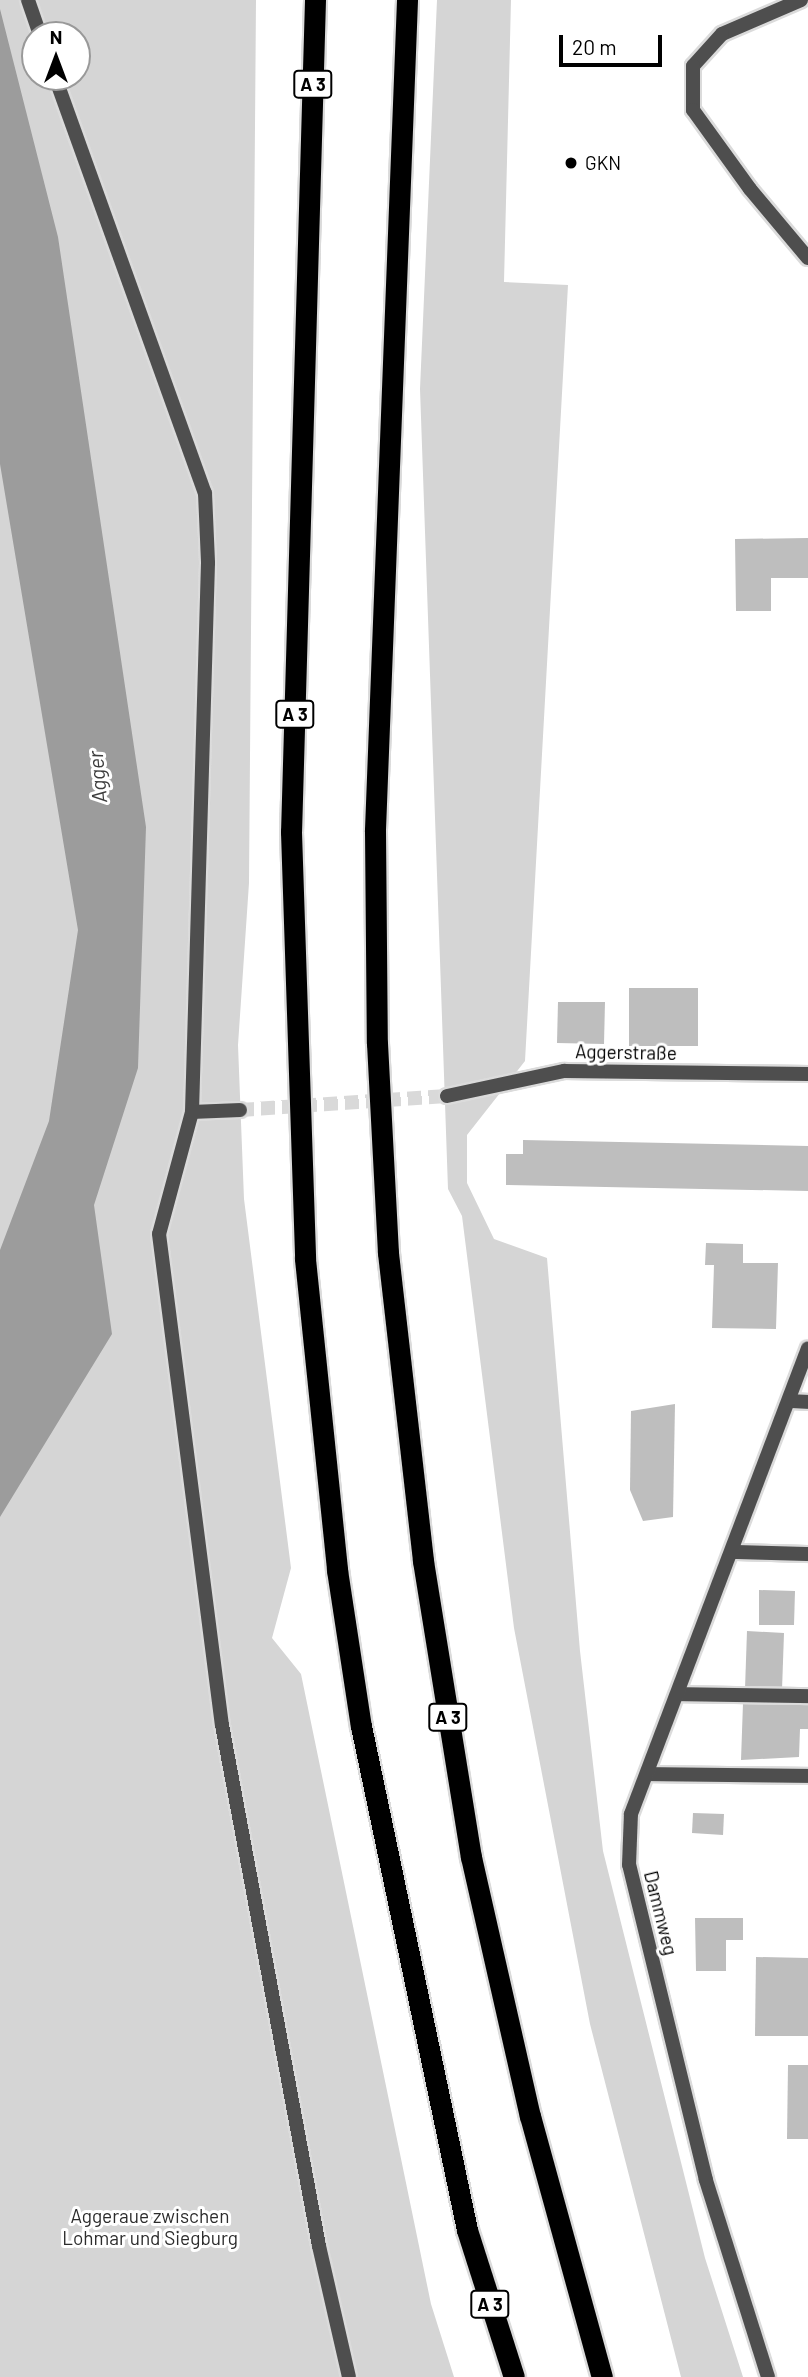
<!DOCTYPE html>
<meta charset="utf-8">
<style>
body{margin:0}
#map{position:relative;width:808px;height:2377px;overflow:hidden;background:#fff;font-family:Barlow,sans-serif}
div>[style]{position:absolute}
.green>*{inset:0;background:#d5d5d5}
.water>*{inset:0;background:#9c9c9c}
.building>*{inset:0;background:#bebebe}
.street-tunnel>*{height:14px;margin-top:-7px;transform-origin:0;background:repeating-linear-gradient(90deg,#d9d9d9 0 14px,transparent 0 21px)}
.roads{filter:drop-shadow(2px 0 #dbdbdb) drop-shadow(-2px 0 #dbdbdb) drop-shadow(0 2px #dbdbdb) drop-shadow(0 -2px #dbdbdb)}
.lane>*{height:14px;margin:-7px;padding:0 7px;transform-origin:7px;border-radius:7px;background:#4e4e4e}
.street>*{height:14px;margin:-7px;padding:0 7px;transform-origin:7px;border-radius:7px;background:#4e4e4e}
.highway>*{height:21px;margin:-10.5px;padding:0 10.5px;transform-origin:10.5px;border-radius:10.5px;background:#000}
.dots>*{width:19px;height:19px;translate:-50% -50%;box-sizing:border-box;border:4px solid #fff;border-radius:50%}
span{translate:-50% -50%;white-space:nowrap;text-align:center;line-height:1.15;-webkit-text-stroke:6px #fff;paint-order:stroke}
.shield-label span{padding:2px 5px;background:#fff;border:2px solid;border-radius:5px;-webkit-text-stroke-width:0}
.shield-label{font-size:18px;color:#000;font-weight:700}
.poi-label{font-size:19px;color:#000}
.left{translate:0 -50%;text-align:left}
.street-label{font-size:19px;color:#000}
.park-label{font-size:19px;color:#2c2c2c}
.water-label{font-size:21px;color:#3d3d3d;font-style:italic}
.north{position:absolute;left:21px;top:21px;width:70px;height:70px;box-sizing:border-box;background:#fff;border:2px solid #999;border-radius:50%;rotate:0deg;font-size:19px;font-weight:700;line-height:28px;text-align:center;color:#000}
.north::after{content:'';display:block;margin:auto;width:24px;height:32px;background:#000;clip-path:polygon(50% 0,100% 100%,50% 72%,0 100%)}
.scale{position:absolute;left:559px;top:35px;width:103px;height:32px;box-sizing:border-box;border:4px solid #000;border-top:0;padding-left:9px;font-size:21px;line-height:24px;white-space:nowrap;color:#000;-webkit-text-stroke:5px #fff;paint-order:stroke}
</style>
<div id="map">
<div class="green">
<i style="clip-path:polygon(evenodd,0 0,256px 0,249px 883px,238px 1045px,244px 1199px,291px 1568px,272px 1638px,301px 1674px,431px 2304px,454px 2377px,0 2377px,0 0,35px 35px,77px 35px,77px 77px,35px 77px,35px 35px)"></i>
<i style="clip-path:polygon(437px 0,511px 0,504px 282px,568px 285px,525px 1061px,467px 1135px,467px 1183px,494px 1239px,547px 1258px,580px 1651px,603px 1851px,705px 2258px,743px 2377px,681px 2377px,590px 2024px,514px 1628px,462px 1216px,448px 1189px,420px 389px)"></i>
</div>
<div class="water">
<i style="clip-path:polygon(0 9px,58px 237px,146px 827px,138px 1068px,94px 1205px,112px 1334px,0 1517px,0 1250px,49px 1121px,78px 930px,0 464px)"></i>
</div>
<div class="building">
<i style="clip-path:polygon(808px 538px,808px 578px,771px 578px,771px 611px,736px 611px,735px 539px)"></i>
<i style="clip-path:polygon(629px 988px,698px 988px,698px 1046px,629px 1046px)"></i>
<i style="clip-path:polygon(558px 1002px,605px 1002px,604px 1044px,557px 1043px)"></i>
<i style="clip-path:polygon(523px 1140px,808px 1146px,808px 1191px,506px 1185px,506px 1154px,523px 1154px)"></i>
<i style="clip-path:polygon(706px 1243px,743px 1244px,743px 1263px,778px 1263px,776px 1329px,712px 1328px,714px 1265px,705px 1265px)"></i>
<i style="clip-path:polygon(675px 1404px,673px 1517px,643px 1521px,630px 1490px,631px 1411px)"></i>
<i style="clip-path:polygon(759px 1590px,795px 1591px,794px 1625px,759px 1625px)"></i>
<i style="clip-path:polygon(747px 1631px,784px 1633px,782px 1690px,745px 1689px)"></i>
<i style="clip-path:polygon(743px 1703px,808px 1705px,808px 1729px,800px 1729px,799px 1757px,741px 1760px)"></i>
<i style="clip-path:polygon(693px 1813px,724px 1814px,723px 1835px,692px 1833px)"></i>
<i style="clip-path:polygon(695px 1918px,743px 1918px,743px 1940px,726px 1940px,726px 1971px,696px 1971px)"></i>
<i style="clip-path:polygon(756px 1957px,808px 1958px,808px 2036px,755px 2036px)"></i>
<i style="clip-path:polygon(788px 2065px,808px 2065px,808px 2139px,787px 2139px)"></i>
</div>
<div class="street-tunnel">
<i style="left:240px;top:1110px;width:207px;rotate:-3.9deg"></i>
</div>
<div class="roads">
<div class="lane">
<i style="left:801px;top:0;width:86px;rotate:156.7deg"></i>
<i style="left:722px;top:34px;width:43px;rotate:132.2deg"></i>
<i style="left:693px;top:66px;width:44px;rotate:90deg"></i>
<i style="left:693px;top:110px;width:97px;rotate:54.2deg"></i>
<i style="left:750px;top:189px;width:90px;rotate:50deg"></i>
<i style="left:192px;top:1112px;width:126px;rotate:105.1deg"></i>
<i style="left:159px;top:1234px;width:495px;rotate:82.7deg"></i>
<i style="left:222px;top:1725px;width:530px;rotate:79.45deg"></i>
<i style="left:319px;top:2246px;width:134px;rotate:77.1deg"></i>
<i style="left:789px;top:1401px;width:19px;rotate:3deg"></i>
<i style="left:735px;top:1552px;width:73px;rotate:1.6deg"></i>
<i style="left:678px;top:1694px;width:130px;rotate:0.9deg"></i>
<i style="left:648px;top:1774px;width:160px;rotate:0.7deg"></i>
</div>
<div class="street">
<i style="left:28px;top:0;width:37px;rotate:71deg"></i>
<i style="left:55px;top:77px;width:442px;rotate:70.2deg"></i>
<i style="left:205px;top:493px;width:70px;rotate:87.5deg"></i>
<i style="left:208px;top:563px;width:549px;rotate:91.67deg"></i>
<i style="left:192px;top:1112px;width:48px;rotate:-2.4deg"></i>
<i style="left:447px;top:1096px;width:120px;rotate:-12.1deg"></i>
<i style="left:564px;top:1071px;width:244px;rotate:0.7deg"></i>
<i style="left:768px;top:2377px;width:207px;rotate:-107.5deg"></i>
<i style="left:706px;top:2180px;width:324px;rotate:-103.7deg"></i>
<i style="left:629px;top:1865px;width:51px;rotate:-87.8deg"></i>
<i style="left:631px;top:1814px;width:498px;rotate:-69.2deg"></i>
</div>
<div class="highway">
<i style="left:315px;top:0;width:832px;rotate:91.65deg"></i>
<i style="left:291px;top:832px;width:427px;rotate:88.1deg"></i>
<i style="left:305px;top:1259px;width:313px;rotate:84.1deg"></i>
<i style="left:337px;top:1570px;width:158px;rotate:81.3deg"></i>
<i style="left:361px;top:1726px;width:515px;rotate:78.12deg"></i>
<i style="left:467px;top:2230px;width:154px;rotate:72.3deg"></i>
<i style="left:407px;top:0;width:832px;rotate:92.21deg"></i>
<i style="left:375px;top:831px;width:212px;rotate:89.5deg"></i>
<i style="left:377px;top:1043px;width:210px;rotate:87deg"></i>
<i style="left:388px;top:1253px;width:310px;rotate:83.5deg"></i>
<i style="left:423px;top:1561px;width:300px;rotate:80.8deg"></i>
<i style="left:471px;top:1857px;width:266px;rotate:77.2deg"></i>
<i style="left:530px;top:2116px;width:271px;rotate:74.6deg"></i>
</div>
</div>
<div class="dots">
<i style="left:571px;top:163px;background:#000"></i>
</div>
<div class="shield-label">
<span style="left:313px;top:84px">A 3</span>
<span style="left:295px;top:714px">A 3</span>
<span style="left:448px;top:1717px">A 3</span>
<span style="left:490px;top:2304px">A 3</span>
</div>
<div class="poi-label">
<span class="left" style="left:585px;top:163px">GKN</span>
</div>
<div class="street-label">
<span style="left:626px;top:1052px;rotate:1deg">Aggerstraße</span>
<span style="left:661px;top:1913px;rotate:76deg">Dammweg</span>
</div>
<div class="park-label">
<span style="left:150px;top:2227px">Aggeraue zwischen<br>Lohmar und Siegburg</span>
</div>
<div class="water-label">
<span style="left:97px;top:777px;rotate:-95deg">Agger</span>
</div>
<div class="north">N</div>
<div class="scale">20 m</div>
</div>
